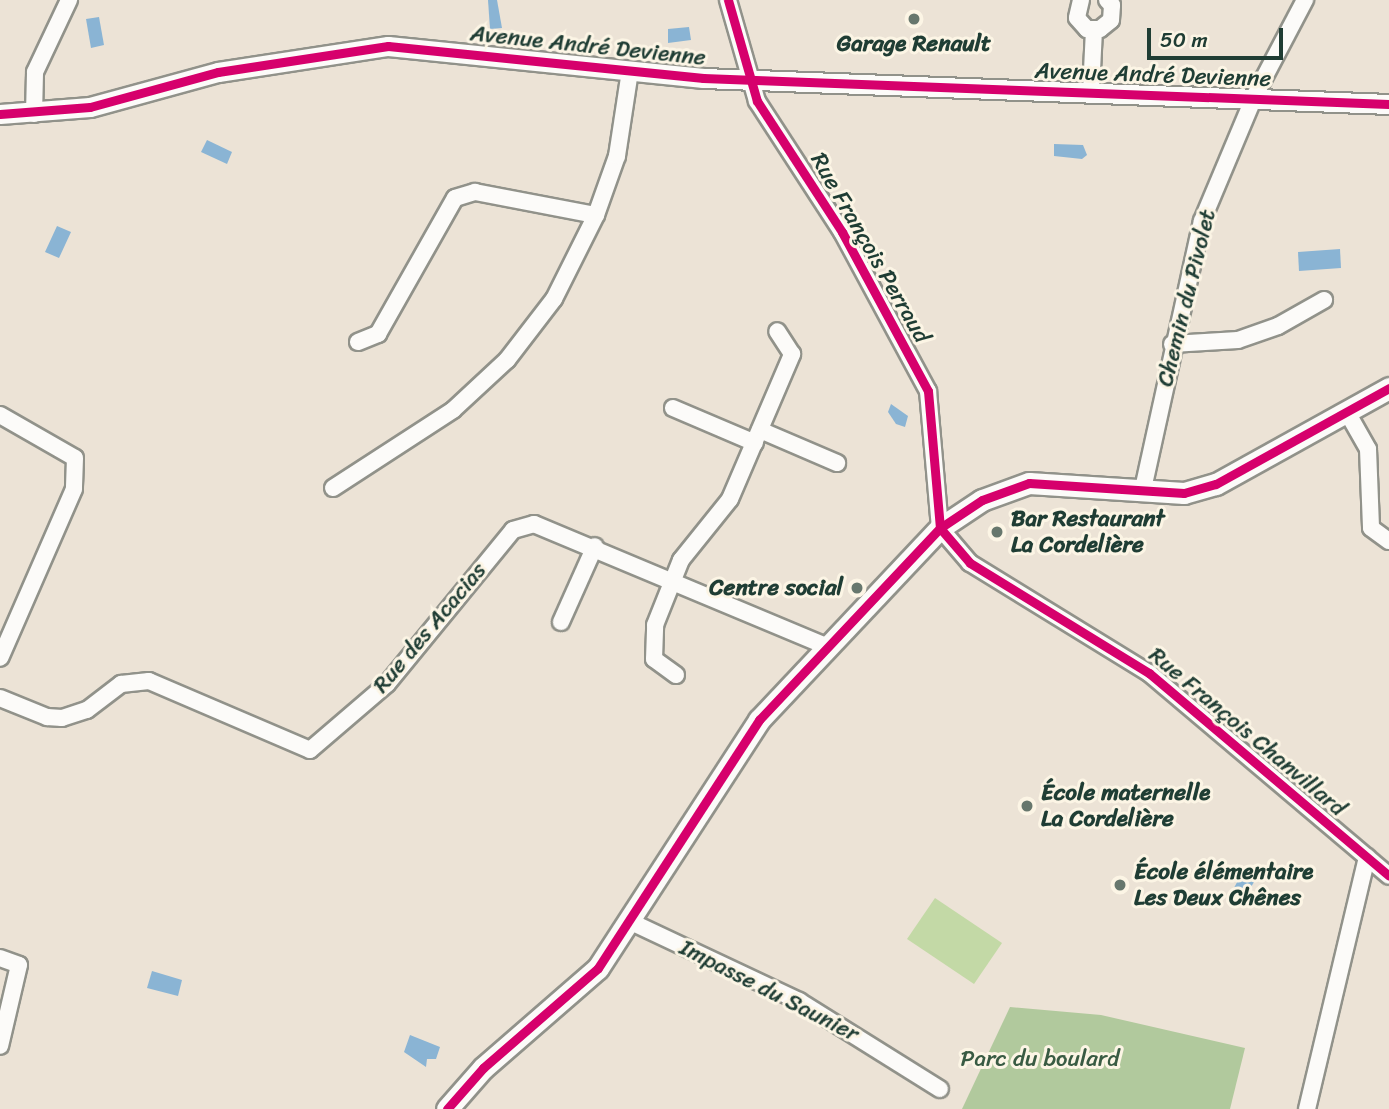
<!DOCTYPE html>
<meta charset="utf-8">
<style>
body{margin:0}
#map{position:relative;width:1389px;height:1109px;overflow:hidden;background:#ece3d6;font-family:Sriracha,sans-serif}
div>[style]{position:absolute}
.green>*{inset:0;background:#c3d9a6}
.forest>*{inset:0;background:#b1c99d}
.water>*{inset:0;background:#8ab4d4}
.roads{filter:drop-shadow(2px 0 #91928a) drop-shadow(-2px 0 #91928a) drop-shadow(0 2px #91928a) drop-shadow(0 -2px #91928a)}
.minor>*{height:16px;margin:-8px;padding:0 8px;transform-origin:8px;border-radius:8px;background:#fcfbf9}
.tertiary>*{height:19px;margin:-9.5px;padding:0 9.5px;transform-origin:9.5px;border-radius:9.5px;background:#fcfbf9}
.secondary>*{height:21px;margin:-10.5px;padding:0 10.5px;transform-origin:10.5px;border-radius:10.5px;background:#fcfbf9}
.cycleway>*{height:9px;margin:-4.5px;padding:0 4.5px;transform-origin:4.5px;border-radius:4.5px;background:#d6006c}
.dots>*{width:19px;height:19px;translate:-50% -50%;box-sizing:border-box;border:4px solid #fcf5e5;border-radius:50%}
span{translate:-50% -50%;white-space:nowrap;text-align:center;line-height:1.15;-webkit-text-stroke:6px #fcf5e5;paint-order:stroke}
.poi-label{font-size:23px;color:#1f3d34;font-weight:700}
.left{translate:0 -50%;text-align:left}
.right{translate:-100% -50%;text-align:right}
.street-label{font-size:23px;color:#1f3d34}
.park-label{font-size:23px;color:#395b43}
.scale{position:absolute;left:1147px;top:28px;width:136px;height:32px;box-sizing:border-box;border:4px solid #1f3d34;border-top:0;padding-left:9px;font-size:21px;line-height:24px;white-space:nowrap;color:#1f3d34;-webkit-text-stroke:5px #fcf5e5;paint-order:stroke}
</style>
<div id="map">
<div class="green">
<i style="clip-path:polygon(935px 898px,1002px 943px,974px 984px,907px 939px)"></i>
</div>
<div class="forest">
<i style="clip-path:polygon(1010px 1007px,1101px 1015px,1245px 1048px,1230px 1109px,962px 1109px)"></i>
</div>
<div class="water">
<i style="clip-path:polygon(488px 0,497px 0,502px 28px,490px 29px)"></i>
<i style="clip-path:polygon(99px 17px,104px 45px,91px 48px,86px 19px)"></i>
<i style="clip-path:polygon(689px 27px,691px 40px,668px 43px,668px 29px)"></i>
<i style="clip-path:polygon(207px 140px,232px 152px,227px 164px,201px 152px)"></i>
<i style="clip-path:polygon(1054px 144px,1083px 145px,1087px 155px,1082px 159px,1054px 156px)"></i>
<i style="clip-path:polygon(57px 226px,71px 232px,59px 258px,45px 252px)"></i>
<i style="clip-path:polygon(1340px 249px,1341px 268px,1299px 271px,1298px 252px)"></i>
<i style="clip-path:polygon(891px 404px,908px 416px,905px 427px,896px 424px,888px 412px)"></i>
<i style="clip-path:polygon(1241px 875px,1254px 882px,1241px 904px,1229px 897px)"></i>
<i style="clip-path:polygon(152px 971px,182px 980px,178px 996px,147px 988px)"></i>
<i style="clip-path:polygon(410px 1035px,440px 1047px,436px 1059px,427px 1059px,426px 1067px,404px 1052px)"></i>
</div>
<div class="roads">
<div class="minor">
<i style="left:728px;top:0;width:105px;rotate:74deg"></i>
<i style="left:757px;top:101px;width:156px;rotate:57deg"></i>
<i style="left:842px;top:232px;width:181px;rotate:61.6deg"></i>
<i style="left:928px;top:391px;width:138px;rotate:85deg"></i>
<i style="left:940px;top:528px;width:46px;rotate:49.4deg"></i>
<i style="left:970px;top:563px;width:210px;rotate:31.6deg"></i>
<i style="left:1149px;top:673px;width:314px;rotate:40.2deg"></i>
<i style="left:1081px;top:0;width:18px;rotate:103deg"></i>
<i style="left:1077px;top:18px;width:15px;rotate:48deg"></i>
<i style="left:1087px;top:29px;width:13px"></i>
<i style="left:1100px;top:29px;width:14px;rotate:-39deg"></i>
<i style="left:1111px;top:20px;width:15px;rotate:-86deg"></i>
<i style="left:1112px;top:5px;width:7px;rotate:-135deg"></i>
<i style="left:1091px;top:91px;width:62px;rotate:-87.2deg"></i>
<i style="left:34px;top:114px;width:42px;rotate:-88.6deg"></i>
<i style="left:35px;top:72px;width:80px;rotate:-64.7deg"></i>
<i style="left:358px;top:342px;width:22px;rotate:-22deg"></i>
<i style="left:378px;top:334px;width:156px;rotate:-60.5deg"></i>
<i style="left:455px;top:198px;width:21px;rotate:-17deg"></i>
<i style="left:475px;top:192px;width:123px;rotate:10.8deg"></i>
<i style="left:1172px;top:344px;width:66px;rotate:-3.5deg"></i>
<i style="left:1238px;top:340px;width:42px;rotate:-19.3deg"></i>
<i style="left:1278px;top:326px;width:53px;rotate:-29.5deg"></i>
<i style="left:673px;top:408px;width:89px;rotate:23.1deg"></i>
<i style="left:1347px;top:412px;width:43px;rotate:60.4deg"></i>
<i style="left:1368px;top:449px;width:79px;rotate:87.8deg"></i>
<i style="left:1371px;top:528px;width:22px;rotate:36deg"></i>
<i style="left:0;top:415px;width:86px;rotate:29.8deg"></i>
<i style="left:75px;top:458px;width:31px;rotate:92deg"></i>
<i style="left:74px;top:489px;width:184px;rotate:113.6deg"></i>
<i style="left:760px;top:430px;width:84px;rotate:23.2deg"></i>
<i style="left:333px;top:488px;width:143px;rotate:-33deg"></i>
<i style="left:453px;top:410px;width:74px;rotate:-42.8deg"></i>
<i style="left:507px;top:360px;width:77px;rotate:-52.4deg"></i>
<i style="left:554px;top:299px;width:94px;rotate:-63.4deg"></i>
<i style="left:596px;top:215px;width:63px;rotate:-70.4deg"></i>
<i style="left:617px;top:156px;width:86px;rotate:-81.3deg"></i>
<i style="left:1143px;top:489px;width:274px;rotate:-77.6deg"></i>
<i style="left:1202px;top:221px;width:134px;rotate:-67.2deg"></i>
<i style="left:1254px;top:97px;width:110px;rotate:-62.3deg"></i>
<i style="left:561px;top:622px;width:83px;rotate:-65.9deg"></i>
<i style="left:676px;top:675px;width:27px;rotate:-144deg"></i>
<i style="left:654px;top:659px;width:34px;rotate:-88deg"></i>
<i style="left:655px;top:625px;width:70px;rotate:-68.2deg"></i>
<i style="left:681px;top:560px;width:78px;rotate:-51.2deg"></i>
<i style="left:730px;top:499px;width:158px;rotate:-66.8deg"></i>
<i style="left:792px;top:354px;width:27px;rotate:-123deg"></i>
<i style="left:0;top:698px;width:51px;rotate:22deg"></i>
<i style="left:47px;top:717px;width:15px;rotate:4deg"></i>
<i style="left:62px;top:718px;width:26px;rotate:-18deg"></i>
<i style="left:87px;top:710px;width:43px;rotate:-37.4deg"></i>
<i style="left:121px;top:684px;width:28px;rotate:-6deg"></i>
<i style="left:149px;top:681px;width:175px;rotate:23.2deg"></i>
<i style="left:310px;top:750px;width:101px;rotate:-40.6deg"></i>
<i style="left:387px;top:684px;width:199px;rotate:-50.7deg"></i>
<i style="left:513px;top:530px;width:22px;rotate:-16deg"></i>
<i style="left:534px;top:524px;width:316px;rotate:22.7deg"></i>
<i style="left:631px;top:922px;width:186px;rotate:25.2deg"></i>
<i style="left:799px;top:1001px;width:166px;rotate:32deg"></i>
<i style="left:0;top:958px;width:20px;rotate:20deg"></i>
<i style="left:19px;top:965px;width:83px;rotate:103.2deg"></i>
<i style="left:1307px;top:1109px;width:259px;rotate:-76.6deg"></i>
</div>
<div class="tertiary">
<i style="left:0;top:114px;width:90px;rotate:-4.4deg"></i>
<i style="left:90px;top:107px;width:133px;rotate:-15.3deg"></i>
<i style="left:218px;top:72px;width:172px;rotate:-8.7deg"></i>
<i style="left:388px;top:46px;width:317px;rotate:5.8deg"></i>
<i style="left:703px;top:78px;width:686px;rotate:2.17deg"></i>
</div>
<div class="secondary">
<i style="left:447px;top:1109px;width:55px;rotate:-48.7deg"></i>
<i style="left:483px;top:1068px;width:152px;rotate:-41deg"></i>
<i style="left:598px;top:968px;width:296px;rotate:-57deg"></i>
<i style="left:759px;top:720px;width:264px;rotate:-46.7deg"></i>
<i style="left:940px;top:528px;width:50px;rotate:-33.7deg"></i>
<i style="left:982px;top:500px;width:50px;rotate:-19.9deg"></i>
<i style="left:1029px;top:483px;width:155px;rotate:3.7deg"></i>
<i style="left:1184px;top:493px;width:33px;rotate:-16deg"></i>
<i style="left:1216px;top:484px;width:198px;rotate:-29deg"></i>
</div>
</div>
<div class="cycleway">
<i style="left:728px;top:0;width:105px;rotate:74deg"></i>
<i style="left:757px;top:101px;width:156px;rotate:57deg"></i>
<i style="left:842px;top:232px;width:181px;rotate:61.6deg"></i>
<i style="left:928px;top:391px;width:138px;rotate:85deg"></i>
<i style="left:0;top:114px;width:90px;rotate:-4.4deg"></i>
<i style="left:90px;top:107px;width:133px;rotate:-15.3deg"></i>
<i style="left:218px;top:72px;width:172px;rotate:-8.7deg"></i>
<i style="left:388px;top:46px;width:317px;rotate:5.8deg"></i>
<i style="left:703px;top:78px;width:686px;rotate:2.17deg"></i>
<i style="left:940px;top:528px;width:46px;rotate:49.4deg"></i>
<i style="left:970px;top:563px;width:210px;rotate:31.6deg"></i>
<i style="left:1149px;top:673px;width:314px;rotate:40.2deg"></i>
<i style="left:447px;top:1109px;width:55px;rotate:-48.7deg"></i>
<i style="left:483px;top:1068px;width:152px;rotate:-41deg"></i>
<i style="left:598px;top:968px;width:296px;rotate:-57deg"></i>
<i style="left:759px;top:720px;width:264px;rotate:-46.7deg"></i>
<i style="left:940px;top:528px;width:50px;rotate:-33.7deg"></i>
<i style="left:982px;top:500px;width:50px;rotate:-19.9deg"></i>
<i style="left:1029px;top:483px;width:155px;rotate:3.7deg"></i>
<i style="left:1184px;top:493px;width:33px;rotate:-16deg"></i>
<i style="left:1216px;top:484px;width:198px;rotate:-29deg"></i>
</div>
<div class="dots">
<i style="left:914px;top:19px;background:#67776d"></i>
<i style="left:997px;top:532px;background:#67776d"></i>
<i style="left:857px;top:588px;background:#67776d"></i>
<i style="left:1027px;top:806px;background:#67776d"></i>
<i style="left:1120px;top:885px;background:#67776d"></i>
</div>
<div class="poi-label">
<span style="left:914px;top:44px">Garage Renault</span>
<span class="left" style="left:1011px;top:532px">Bar Restaurant<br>La Cordelière</span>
<span class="right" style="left:843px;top:588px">Centre social</span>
<span class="left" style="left:1041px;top:806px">École maternelle<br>La Cordelière</span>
<span class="left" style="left:1134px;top:885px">École élémentaire<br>Les Deux Chênes</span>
</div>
<div class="street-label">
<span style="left:588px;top:46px;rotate:6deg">Avenue André Devienne</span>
<span style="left:1153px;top:75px;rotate:2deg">Avenue André Devienne</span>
<span style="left:870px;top:248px;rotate:60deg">Rue François Perraud</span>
<span style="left:1187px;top:298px;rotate:-76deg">Chemin du Pivolet</span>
<span style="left:430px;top:628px;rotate:-50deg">Rue des Acacias</span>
<span style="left:1247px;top:732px;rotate:40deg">Rue François Chanvillard</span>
<span style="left:769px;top:991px;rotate:27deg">Impasse du Saunier</span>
</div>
<div class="park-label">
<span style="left:1040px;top:1059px">Parc du boulard</span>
</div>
<div class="scale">50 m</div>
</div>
